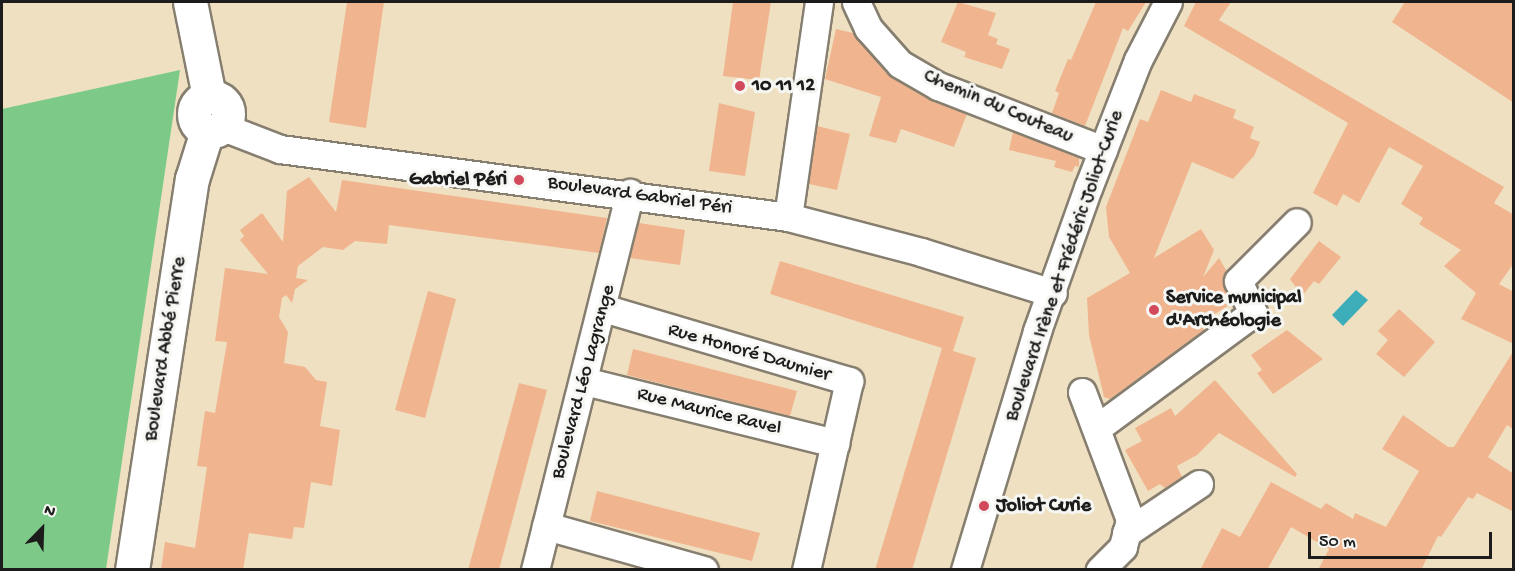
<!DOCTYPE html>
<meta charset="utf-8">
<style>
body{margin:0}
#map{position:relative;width:1515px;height:571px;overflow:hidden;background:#efe0c2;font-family:"Gochi Hand",sans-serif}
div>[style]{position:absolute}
.green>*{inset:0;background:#7dca88}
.water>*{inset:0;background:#3dadb9}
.building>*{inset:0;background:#f0b58f}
.roads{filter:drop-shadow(2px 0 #867e6f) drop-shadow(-2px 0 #867e6f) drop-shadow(0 2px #867e6f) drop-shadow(0 -2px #867e6f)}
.minor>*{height:27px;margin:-13.5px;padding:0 13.5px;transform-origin:13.5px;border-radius:13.5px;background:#fff}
.secondary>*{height:33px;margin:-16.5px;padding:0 16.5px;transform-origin:16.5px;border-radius:16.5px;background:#fff}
.secondary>.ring{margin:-16.5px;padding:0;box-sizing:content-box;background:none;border:33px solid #fff;border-radius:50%}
.dots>*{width:16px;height:16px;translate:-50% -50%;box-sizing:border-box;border:3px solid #f6f6f2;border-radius:50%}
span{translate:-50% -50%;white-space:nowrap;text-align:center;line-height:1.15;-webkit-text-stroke:6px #f6f6f2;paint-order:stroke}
.poi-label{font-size:20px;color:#1c1c1c;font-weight:700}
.left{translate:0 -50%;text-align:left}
.right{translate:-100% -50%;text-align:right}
.street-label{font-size:20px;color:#1c1c1c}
.frame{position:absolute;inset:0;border:3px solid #1c1c1c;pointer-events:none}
.north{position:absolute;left:12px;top:499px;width:60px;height:60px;-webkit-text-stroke:4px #f6f6f2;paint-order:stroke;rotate:23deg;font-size:16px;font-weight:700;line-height:24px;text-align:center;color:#1c1c1c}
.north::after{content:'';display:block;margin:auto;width:21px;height:27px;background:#1c1c1c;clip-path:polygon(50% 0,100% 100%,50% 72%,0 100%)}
.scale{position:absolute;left:1308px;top:532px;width:184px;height:27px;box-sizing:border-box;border:3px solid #1c1c1c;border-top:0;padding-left:8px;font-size:18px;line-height:21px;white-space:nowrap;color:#1c1c1c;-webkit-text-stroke:4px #f6f6f2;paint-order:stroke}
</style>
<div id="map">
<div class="green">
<i style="clip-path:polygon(180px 70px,106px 569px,2px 569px,2px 109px)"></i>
</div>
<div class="water">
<i style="clip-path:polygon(1356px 290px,1368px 300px,1343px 326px,1332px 315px)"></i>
</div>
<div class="building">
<i style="clip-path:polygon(347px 2px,384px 2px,366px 128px,329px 122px)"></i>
<i style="clip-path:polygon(733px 2px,771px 2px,759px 80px,723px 76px)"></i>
<i style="clip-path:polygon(958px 2px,996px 13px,988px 35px,998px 39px,996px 44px,1010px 49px,1002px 69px,964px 57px,966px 52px,941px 42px)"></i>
<i style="clip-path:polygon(1096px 2px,1146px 2px,1128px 31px,1123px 28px,1085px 126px,1052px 113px,1059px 93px,1055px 91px,1068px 59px,1071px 60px)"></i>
<i style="clip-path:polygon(1196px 2px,1231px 2px,1219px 20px,1504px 187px,1494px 203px,1514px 215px,1514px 263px,1499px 284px,1514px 292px,1514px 344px,1461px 319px,1476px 293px,1444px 266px,1461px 250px,1419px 224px,1423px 218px,1401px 204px,1423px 166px,1389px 147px,1359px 203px,1343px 194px,1337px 206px,1313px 193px,1348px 123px,1184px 26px)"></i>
<i style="clip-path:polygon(1405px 2px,1514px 2px,1514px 103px,1392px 22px)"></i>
<i style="clip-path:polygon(836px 29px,853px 33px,892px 78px,930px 100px,967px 114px,954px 147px,901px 129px,896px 143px,869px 136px,881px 97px,825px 79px)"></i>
<i style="clip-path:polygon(1161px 90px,1191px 102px,1194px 94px,1236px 110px,1233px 118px,1254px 127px,1250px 138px,1260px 142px,1254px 156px,1233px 179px,1192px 162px,1154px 258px,1201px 229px,1214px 250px,1203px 277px,1219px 258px,1226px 270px,1224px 287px,1231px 304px,1200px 323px,1204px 330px,1110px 399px,1104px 397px,1089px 335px,1087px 298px,1130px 273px,1109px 237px,1106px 207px,1140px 119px,1148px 122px)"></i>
<i style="clip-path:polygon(719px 103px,755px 112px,745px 176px,709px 171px)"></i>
<i style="clip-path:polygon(817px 126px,850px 134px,837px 190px,809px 184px)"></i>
<i style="clip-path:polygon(1013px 132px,1079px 158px,1079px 167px,1075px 166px,1072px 172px,1054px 167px,1056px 161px,1009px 150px)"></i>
<i style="clip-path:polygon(309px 177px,336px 212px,342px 180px,607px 218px,599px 253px,389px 225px,387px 244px,355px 241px,343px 250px,323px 247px,298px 266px,296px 278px,308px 280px,295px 289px,292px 303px,286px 295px,282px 298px,279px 317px,288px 332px,284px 363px,305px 367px,316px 380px,327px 382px,320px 426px,340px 430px,332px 486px,311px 482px,304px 528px,294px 527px,292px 539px,249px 533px,243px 570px,161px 570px,165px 542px,195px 548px,207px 467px,197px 466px,205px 411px,215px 413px,227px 342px,215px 341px,225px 268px,268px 274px,240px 240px,244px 236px,240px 230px,262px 213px,283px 242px,287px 191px)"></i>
<i style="clip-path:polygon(639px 223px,685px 230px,680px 265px,630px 258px)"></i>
<i style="clip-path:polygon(1319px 241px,1341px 257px,1319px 284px,1314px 281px,1302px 296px,1290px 279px)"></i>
<i style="clip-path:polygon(780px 261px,964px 317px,953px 351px,976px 358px,912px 570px,875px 570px,942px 348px,770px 294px)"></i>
<i style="clip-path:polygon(428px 291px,456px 299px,425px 418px,395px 410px)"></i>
<i style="clip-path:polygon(1399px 309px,1435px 342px,1404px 377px,1376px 354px,1388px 340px,1378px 331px)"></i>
<i style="clip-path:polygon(1287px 330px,1323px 359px,1273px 394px,1257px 373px,1262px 370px,1251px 355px)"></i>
<i style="clip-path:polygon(633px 349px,797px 391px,790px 416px,627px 375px)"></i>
<i style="clip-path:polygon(1514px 350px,1514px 430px,1507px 425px,1488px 457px,1514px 474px,1514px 512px,1477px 493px,1473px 499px,1468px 497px,1441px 537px,1438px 536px,1421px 570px,1318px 570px,1329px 549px,1291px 527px,1267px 570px,1200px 570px,1222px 528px,1240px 537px,1271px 482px,1321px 509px,1326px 503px,1353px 519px,1355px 513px,1386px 527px,1419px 471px,1382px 449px,1403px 415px,1448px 447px,1454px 447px)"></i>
<i style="clip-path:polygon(1215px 380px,1297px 474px,1295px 477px,1219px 433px,1197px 455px,1177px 466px,1182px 477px,1165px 488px,1160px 484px,1148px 491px,1125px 450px,1142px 441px,1135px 428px,1171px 408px,1175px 416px)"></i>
<i style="clip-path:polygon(519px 383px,547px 390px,499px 570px,468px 570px)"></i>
<i style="clip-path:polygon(597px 491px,760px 533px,752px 561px,590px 521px)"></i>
</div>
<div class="roads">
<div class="minor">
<i style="left:856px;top:2px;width:29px;rotate:65deg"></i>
<i style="left:868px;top:28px;width:48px;rotate:48.4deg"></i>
<i style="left:900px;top:64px;width:44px;rotate:30.1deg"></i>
<i style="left:938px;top:86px;width:177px;rotate:21.2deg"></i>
<i style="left:223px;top:127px;width:61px;rotate:21.1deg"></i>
<i style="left:280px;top:149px;width:513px;rotate:7.62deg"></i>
<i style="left:788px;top:217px;width:138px;rotate:14.7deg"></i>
<i style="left:921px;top:252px;width:138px;rotate:17.3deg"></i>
<i style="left:788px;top:217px;width:217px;rotate:-81.8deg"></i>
<i style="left:603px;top:308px;width:257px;rotate:16.5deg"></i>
<i style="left:849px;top:381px;width:194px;rotate:102.8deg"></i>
<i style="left:584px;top:381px;width:259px;rotate:13.9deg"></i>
<i style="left:1082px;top:392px;width:137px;rotate:69.4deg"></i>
<i style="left:1130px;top:520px;width:28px;rotate:105deg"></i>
<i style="left:1123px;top:547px;width:33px;rotate:135deg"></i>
<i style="left:1097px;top:428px;width:194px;rotate:-36.4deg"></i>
<i style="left:1253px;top:313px;width:35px;rotate:-115deg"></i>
<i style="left:1238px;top:281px;width:83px;rotate:-45deg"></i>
<i style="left:546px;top:526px;width:164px;rotate:15.6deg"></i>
<i style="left:1126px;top:533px;width:88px;rotate:-33.9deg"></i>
<i style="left:535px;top:570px;width:389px;rotate:-75.9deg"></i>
<i style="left:965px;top:570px;width:250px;rotate:-73.2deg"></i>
<i style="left:1037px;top:331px;width:152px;rotate:-70.4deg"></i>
<i style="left:1088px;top:188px;width:137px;rotate:-68.7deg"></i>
<i style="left:1138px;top:60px;width:65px;rotate:-62.7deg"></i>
</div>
<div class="secondary">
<i style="left:190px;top:2px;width:96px;rotate:78.6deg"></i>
<i class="ring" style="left:194px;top:97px;width:1px;height:1px"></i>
<i style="left:132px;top:570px;width:396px;rotate:-81.3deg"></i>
<i style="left:192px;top:179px;width:50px;rotate:-72.6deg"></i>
</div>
</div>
<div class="dots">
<i style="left:740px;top:86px;background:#d1495b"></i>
<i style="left:519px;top:180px;background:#d1495b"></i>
<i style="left:1154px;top:310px;background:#d1495b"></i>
<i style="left:984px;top:506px;background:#d1495b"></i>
</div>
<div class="poi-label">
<span class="left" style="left:752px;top:86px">10 11 12</span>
<span class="right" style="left:507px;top:180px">Gabriel Péri</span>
<span class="left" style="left:1166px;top:310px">Service municipal<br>d'Archéologie</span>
<span class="left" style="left:996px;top:506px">Joliot Curie</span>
</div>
<div class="street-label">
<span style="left:998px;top:107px;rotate:23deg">Chemin du Couteau</span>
<span style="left:640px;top:196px;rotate:8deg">Boulevard Gabriel Péri</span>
<span style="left:1065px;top:266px;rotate:-71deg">Boulevard Irène et Frédéric Joliot-Curie</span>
<span style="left:166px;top:349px;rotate:-81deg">Boulevard Abbé Pierre</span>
<span style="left:749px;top:353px;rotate:16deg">Rue Honoré Daumier</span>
<span style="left:584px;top:382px;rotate:-75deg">Boulevard Léo Lagrange</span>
<span style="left:709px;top:412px;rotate:14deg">Rue Maurice Ravel</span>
</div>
<div class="frame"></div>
<div class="north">N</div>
<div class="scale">50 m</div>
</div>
